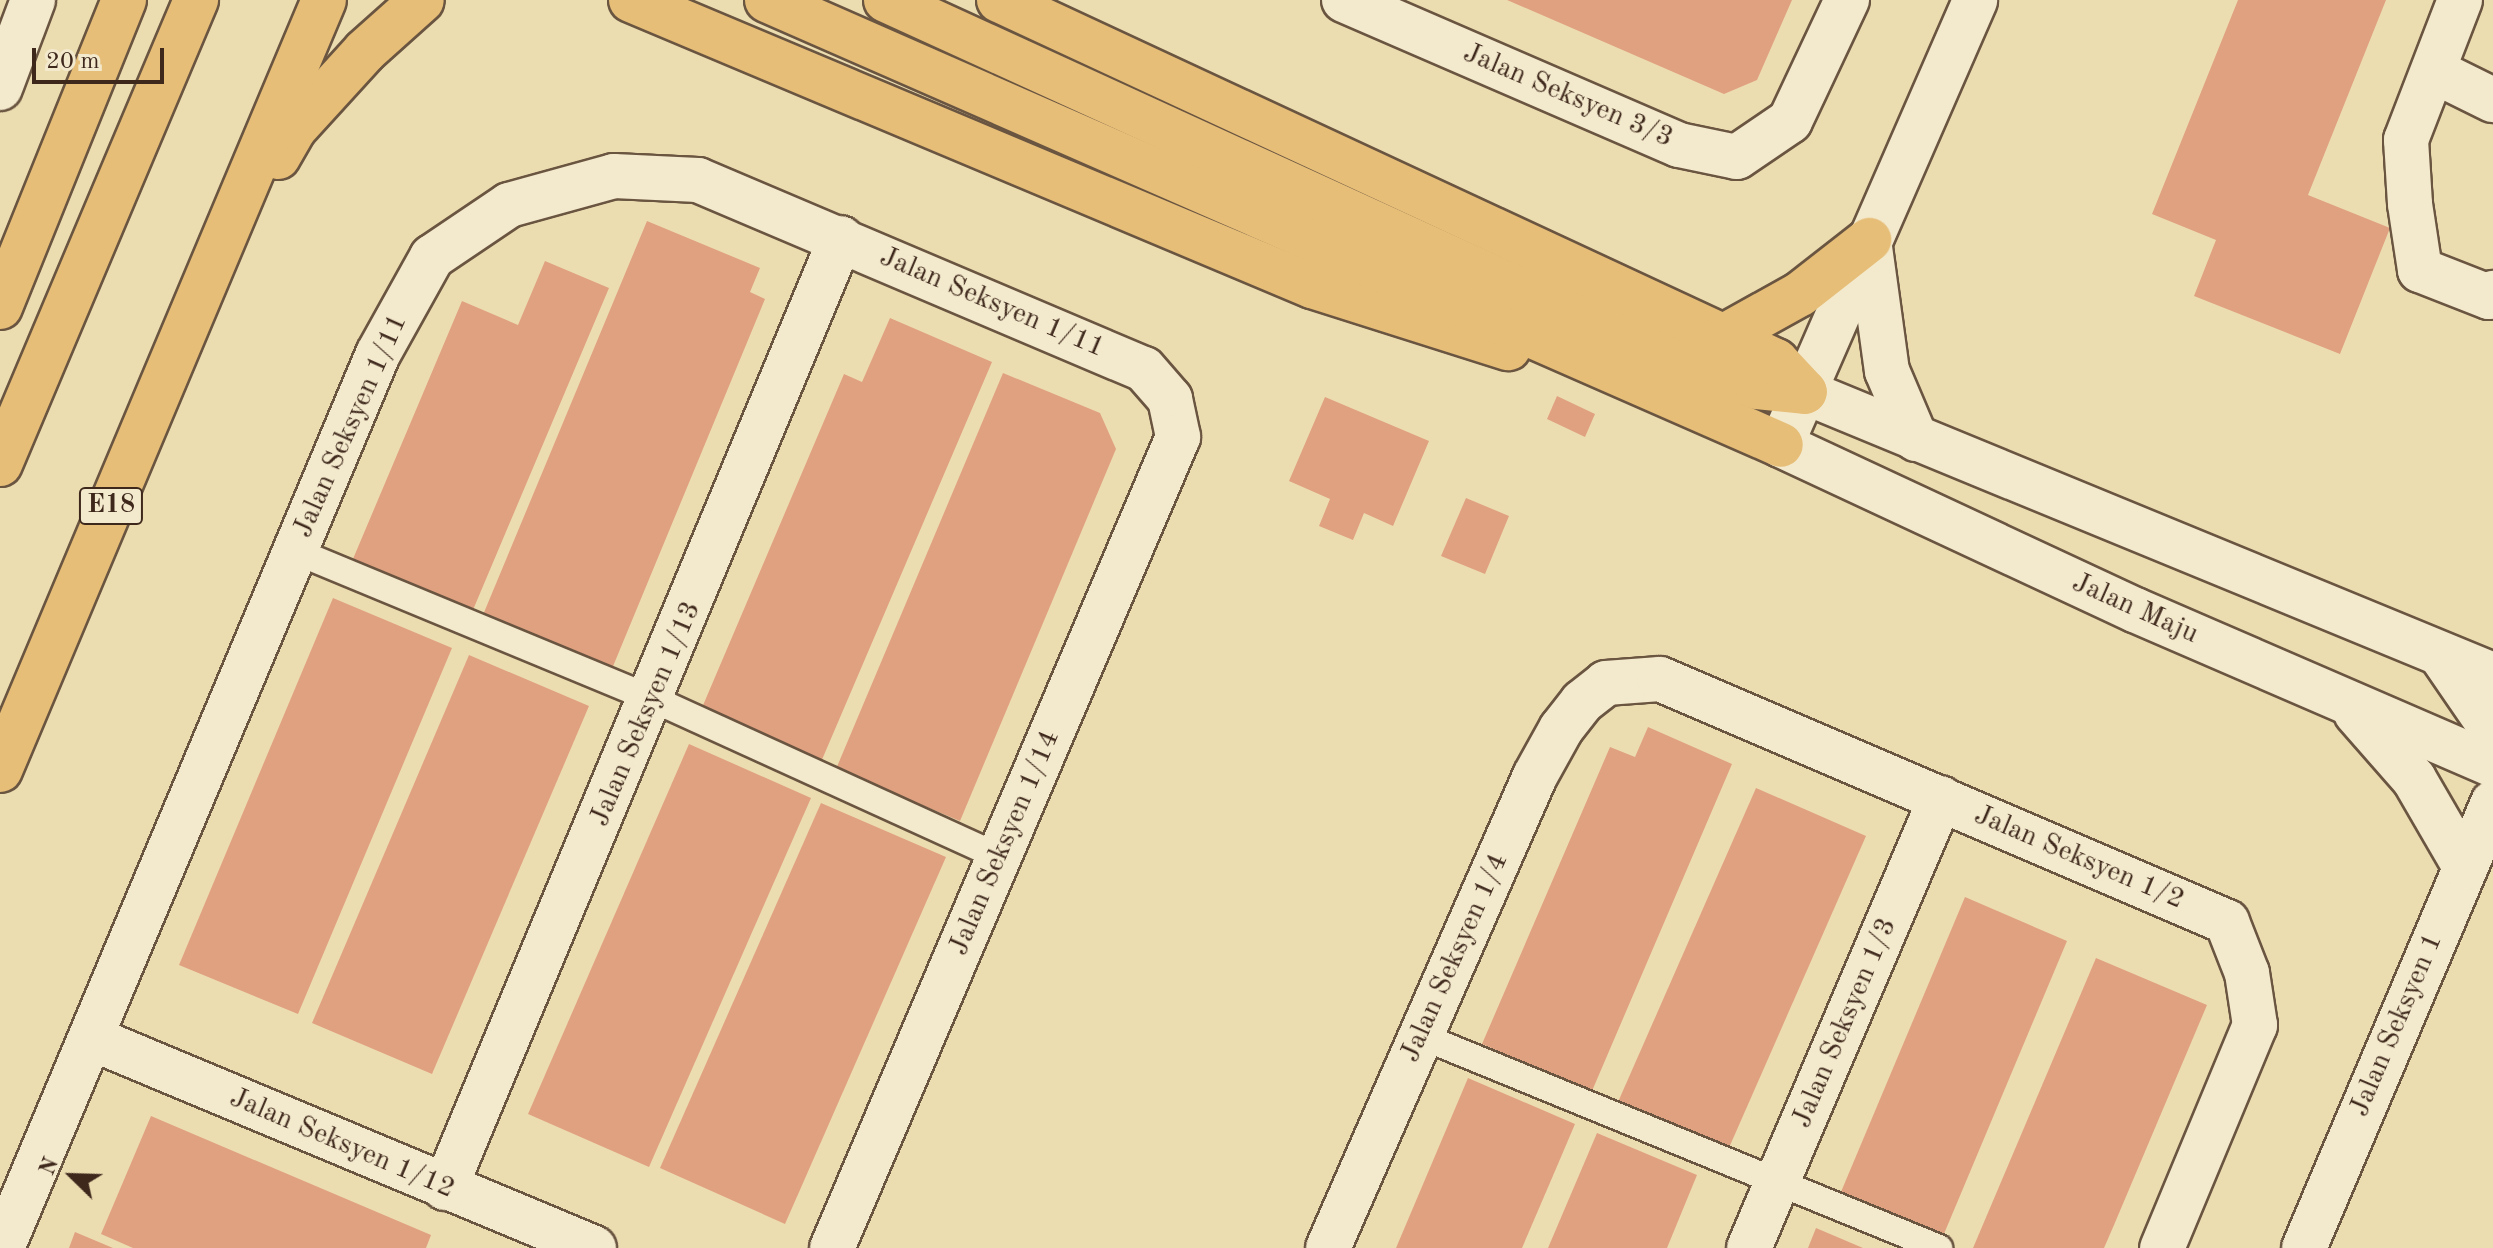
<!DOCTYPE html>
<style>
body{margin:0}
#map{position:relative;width:2493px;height:1248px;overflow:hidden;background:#ecddb1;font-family:"Old Standard TT",serif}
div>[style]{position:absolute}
.building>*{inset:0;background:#e0a180}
.roads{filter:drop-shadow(2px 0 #6a5541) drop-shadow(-2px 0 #6a5541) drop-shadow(0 2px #6a5541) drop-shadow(0 -2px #6a5541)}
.lane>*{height:26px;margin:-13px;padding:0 13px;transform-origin:13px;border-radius:13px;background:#f3e9cc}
.street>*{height:44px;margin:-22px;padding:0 22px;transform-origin:22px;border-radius:22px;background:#f3e9cc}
.secondary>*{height:44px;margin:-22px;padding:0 22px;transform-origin:22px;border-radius:22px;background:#f3e9cc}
.highway>*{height:44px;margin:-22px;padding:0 22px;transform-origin:22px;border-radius:22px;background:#e6be78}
span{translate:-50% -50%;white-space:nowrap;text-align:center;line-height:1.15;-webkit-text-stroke:8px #f3e9cc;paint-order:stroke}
.shield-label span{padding:2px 6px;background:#f3e9cc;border:2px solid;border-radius:6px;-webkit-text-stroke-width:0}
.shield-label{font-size:26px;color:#3e281c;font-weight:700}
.street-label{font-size:28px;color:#3e281c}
.north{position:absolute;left:32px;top:1136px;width:80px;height:80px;-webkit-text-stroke:6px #f3e9cc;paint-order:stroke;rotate:293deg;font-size:22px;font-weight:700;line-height:32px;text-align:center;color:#3e281c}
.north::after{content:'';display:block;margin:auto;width:28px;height:36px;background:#3e281c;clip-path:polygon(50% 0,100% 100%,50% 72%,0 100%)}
.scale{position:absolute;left:32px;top:48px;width:132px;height:36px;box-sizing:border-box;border:4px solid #3e281c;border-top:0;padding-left:10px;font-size:24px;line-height:28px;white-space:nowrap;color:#3e281c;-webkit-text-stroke:6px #f3e9cc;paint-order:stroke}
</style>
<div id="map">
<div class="building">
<i style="clip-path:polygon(1507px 0,1792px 0,1757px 80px,1724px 94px)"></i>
<i style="clip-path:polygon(2238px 0,2386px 0,2308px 195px,2390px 228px,2340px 354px,2194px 296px,2216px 240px,2152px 214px)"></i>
<i style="clip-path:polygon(647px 221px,760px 268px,750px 292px,765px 299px,609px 676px,480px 622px)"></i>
<i style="clip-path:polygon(545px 261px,609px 288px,470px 617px,350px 566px,462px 301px,518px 325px)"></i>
<i style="clip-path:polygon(890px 318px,992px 362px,821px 762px,701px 710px,844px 374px,862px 382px)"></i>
<i style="clip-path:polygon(1003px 373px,1100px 413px,1116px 449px,960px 821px,836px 769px)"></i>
<i style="clip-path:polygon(1557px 396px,1595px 414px,1585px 437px,1547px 419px)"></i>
<i style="clip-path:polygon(1325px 397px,1429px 441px,1393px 526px,1364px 513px,1353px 540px,1319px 526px,1330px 499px,1289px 481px)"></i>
<i style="clip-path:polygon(1466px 498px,1509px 516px,1485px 574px,1441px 556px)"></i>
<i style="clip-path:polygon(333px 598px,452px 648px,298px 1014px,179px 965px)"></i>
<i style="clip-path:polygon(469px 655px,589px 706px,432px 1074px,312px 1023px)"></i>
<i style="clip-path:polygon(1648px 727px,1732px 764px,1592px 1091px,1482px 1044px,1610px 747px,1635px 757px)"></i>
<i style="clip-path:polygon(689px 744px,811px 798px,649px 1167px,528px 1114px)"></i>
<i style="clip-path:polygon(1756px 788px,1866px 836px,1728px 1150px,1618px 1102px)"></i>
<i style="clip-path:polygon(821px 803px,946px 857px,785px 1224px,660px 1168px)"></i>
<i style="clip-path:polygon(1965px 897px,2067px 941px,1941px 1241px,1838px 1199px)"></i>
<i style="clip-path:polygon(2096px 958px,2207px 1005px,2114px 1225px,2104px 1248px,1973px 1248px)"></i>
<i style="clip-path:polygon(1468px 1078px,1575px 1124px,1558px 1164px,1522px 1248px,1396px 1248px)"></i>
<i style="clip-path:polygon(151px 1116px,431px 1235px,426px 1248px,133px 1248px,101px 1234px)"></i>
<i style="clip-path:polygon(1597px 1133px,1697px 1175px,1667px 1248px,1548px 1248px)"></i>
<i style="clip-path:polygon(1816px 1228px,1863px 1248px,1808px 1248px)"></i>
<i style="clip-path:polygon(75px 1232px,113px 1248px,69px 1248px)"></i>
</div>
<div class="roads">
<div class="lane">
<i style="left:295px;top:551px;width:387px;rotate:22.5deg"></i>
<i style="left:653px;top:699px;width:380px;rotate:24.5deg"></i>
<i style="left:1421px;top:1036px;width:560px;rotate:22.26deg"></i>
</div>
<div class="street">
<i style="left:1344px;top:0;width:365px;rotate:23.4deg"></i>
<i style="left:1679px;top:145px;width:59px;rotate:11.7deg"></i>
<i style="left:1737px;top:157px;width:64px;rotate:-34.2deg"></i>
<i style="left:1790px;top:121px;width:134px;rotate:-64.8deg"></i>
<i style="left:2460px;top:0;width:150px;rotate:111.1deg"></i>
<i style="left:2406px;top:140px;width:64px;rotate:86.4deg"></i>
<i style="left:2410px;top:204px;width:67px;rotate:81.4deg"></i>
<i style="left:2420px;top:270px;width:74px;rotate:21.4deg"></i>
<i style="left:2489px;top:297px;width:6px;rotate:-45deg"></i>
<i style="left:2434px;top:71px;width:66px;rotate:26.2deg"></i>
<i style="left:0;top:88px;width:94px;rotate:-69.4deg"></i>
<i style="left:1781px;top:445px;width:485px;rotate:-66.4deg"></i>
<i style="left:91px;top:1038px;width:545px;rotate:22.66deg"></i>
<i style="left:445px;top:1188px;width:1029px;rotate:-67.37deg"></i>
<i style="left:2px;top:1248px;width:970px;rotate:-67.19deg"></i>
<i style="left:378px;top:354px;width:111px;rotate:-60.9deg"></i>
<i style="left:432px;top:257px;width:93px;rotate:-34deg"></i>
<i style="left:509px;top:205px;width:109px;rotate:-15.4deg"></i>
<i style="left:614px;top:176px;width:84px;rotate:2.7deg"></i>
<i style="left:698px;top:180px;width:484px;rotate:23deg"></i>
<i style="left:1144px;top:369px;width:40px;rotate:49deg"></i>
<i style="left:1170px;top:399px;width:39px;rotate:78deg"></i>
<i style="left:1178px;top:437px;width:882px;rotate:113.1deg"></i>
<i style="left:1328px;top:1248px;width:515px;rotate:-66.32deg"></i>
<i style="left:1535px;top:776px;width:54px;rotate:-61deg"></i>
<i style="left:1561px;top:729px;width:34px;rotate:-52deg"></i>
<i style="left:1582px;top:702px;width:31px;rotate:-38deg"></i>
<i style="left:1606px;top:683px;width:54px;rotate:-4.2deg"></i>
<i style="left:1660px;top:679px;width:617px;rotate:23.2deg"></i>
<i style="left:2227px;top:922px;width:55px;rotate:68.6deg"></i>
<i style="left:2247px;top:973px;width:53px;rotate:81.3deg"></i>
<i style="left:2255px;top:1025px;width:242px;rotate:112.6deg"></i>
<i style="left:1749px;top:1248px;width:489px;rotate:-66.9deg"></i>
<i style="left:2304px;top:1248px;width:484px;rotate:-67deg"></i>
</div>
<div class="secondary">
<i style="left:1869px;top:240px;width:132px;rotate:82.2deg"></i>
<i style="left:1887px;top:371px;width:74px;rotate:66.9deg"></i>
<i style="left:1805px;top:392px;width:744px;rotate:22.36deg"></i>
<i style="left:1781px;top:445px;width:391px;rotate:25deg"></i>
<i style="left:2135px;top:610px;width:390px;rotate:23.4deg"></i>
<i style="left:2441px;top:655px;width:92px;rotate:55.6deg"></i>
<i style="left:2356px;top:713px;width:88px;rotate:48.7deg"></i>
<i style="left:2414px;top:779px;width:102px;rotate:59.9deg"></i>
</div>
<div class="highway">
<i style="left:631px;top:0;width:739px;rotate:22.78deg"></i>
<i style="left:1312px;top:286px;width:206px;rotate:17.6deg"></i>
<i style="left:767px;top:0;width:1107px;rotate:23.69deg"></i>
<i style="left:886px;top:0;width:739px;rotate:24.55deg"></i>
<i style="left:1558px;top:307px;width:214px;rotate:21.9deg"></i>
<i style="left:1757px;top:387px;width:48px;rotate:5.9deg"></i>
<i style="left:999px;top:0;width:857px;rotate:24.92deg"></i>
<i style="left:1776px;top:361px;width:42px;rotate:46.9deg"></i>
<i style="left:278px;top:157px;width:34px;rotate:-60deg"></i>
<i style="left:295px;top:128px;width:104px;rotate:-47.7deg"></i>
<i style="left:365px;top:51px;width:76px;rotate:-41.8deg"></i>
<i style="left:0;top:307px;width:331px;rotate:-68deg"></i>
<i style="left:1721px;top:338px;width:90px;rotate:-29.1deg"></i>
<i style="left:1800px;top:294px;width:88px;rotate:-38deg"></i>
<i style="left:0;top:464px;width:504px;rotate:-67.1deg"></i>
<i style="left:0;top:770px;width:835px;rotate:-67.18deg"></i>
</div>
</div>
<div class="shield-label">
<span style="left:111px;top:506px">E18</span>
</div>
<div class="street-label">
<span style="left:1568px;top:96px;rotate:23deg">Jalan Seksyen 3/3</span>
<span style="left:992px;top:303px;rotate:23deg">Jalan Seksyen 1/11</span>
<span style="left:351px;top:426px;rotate:-66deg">Jalan Seksyen 1/11</span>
<span style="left:2135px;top:609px;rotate:24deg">Jalan Maju</span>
<span style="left:646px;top:714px;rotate:-67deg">Jalan Seksyen 1/13</span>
<span style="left:1005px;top:843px;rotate:-67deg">Jalan Seksyen 1/14</span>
<span style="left:2079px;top:858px;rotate:23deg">Jalan Seksyen 1/2</span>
<span style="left:1455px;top:958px;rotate:-66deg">Jalan Seksyen 1/4</span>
<span style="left:1845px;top:1023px;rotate:-67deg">Jalan Seksyen 1/3</span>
<span style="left:2397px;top:1025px;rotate:-67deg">Jalan Seksyen 1</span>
<span style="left:342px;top:1144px;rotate:23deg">Jalan Seksyen 1/12</span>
</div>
<div class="north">N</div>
<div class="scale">20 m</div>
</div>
